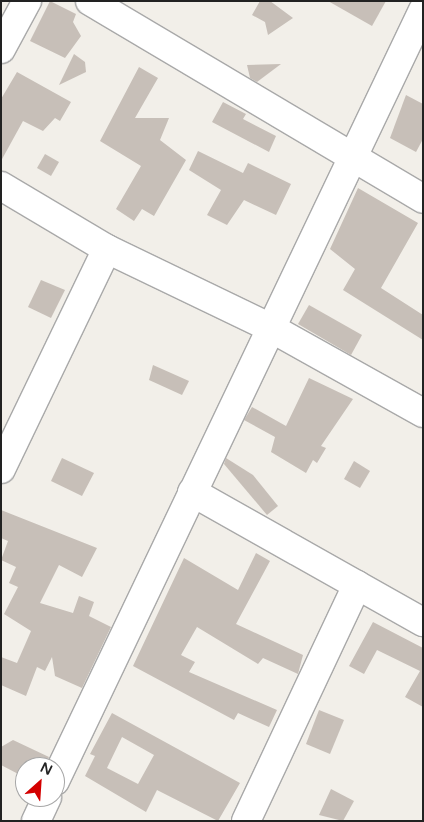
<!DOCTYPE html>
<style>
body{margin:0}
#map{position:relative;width:424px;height:822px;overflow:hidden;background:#f2efe9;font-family:"Varela Round",sans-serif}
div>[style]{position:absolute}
.building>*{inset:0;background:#c7bfb8}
.roads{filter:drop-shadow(1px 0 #a9a9a9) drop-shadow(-1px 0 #a9a9a9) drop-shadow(0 1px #a9a9a9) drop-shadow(0 -1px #a9a9a9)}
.minor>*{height:28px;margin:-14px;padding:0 14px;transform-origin:14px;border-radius:14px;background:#fff}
span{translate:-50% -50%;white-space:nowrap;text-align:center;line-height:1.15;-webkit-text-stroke:4px #fff;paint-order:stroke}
.frame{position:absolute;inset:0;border:2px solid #222;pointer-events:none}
.north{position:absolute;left:15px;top:757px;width:50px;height:50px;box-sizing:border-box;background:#fff;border:1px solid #a7a7a7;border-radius:50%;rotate:26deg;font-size:14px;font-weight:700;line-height:20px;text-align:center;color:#222}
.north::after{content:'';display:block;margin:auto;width:18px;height:22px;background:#d40000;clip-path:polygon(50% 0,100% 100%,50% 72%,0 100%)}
</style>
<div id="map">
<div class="building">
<i style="clip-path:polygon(50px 1px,76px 14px,73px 22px,81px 36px,65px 58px,30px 41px)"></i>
<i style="clip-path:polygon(260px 1px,270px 1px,293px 18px,268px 35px,265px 22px,252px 15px)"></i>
<i style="clip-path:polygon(328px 1px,386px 1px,372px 26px)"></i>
<i style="clip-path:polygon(74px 54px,85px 62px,86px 72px,59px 85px)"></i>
<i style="clip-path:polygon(281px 64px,257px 82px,250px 78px,247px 65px)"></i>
<i style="clip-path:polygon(139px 67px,158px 78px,135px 118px,169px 118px,160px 140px,186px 160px,154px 216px,142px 209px,134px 221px,116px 209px,141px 166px,100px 141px)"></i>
<i style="clip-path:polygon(17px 72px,71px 102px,60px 121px,55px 118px,43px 131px,23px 121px,1px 161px,1px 99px)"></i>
<i style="clip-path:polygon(406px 95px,423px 104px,423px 139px,416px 152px,390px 138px)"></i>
<i style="clip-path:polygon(223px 102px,246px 114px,243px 119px,276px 136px,269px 152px,212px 122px)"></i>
<i style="clip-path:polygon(198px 151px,243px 173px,248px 163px,291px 184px,276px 215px,244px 200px,227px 225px,207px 215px,221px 190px,189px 170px)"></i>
<i style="clip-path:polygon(45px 154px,59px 162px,51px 176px,37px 168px)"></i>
<i style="clip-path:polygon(358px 188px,418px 223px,381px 288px,423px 315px,423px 340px,343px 290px,355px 269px,330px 249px)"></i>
<i style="clip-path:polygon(41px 280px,65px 290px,51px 318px,28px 307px)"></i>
<i style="clip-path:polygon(309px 305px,362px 335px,351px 355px,298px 324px)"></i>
<i style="clip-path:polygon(153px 365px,189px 381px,182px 395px,149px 380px)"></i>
<i style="clip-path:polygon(309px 378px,353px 399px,321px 446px,326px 448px,317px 463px,313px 460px,306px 473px,271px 452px,275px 437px,244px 420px,252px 407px,286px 426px)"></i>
<i style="clip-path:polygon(62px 458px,94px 473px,82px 496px,51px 481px)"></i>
<i style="clip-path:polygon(226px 458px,253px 475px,278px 506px,267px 515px,224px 464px)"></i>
<i style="clip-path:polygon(354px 461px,370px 471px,360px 488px,344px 479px)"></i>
<i style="clip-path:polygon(1px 510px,97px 548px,82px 577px,59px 565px,40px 603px,73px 613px,79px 596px,94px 602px,89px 616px,111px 627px,82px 688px,55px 676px,52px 657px,45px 671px,37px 667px,26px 696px,1px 685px,1px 657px,17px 663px,31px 631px,4px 614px,18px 587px,9px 583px,16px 567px,1px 560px,8px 541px,1px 538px)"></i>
<i style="clip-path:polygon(256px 553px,270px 561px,236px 624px,303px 655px,298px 674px,263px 658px,258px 664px,197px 627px,181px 655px,195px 662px,189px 672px,277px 710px,269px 727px,238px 713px,234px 720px,133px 666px,184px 558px,238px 590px)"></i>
<i style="clip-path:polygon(373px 622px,423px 648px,423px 707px,405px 697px,420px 671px,377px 650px,364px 674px,349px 666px)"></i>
<i style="clip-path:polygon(319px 710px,344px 720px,330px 754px,306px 744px)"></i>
<i style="clip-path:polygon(evenodd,112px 713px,240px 783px,218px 821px,157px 790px,146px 812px,85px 776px,95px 756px,90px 754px,112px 713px,122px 737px,154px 755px,138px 784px,107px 768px,122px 737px)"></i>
<i style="clip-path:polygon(13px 740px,49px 757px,44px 767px,25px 767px,24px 777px,1px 765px,1px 747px)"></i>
<i style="clip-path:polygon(331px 789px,354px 801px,343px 821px,319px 815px)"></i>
</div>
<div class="roads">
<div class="minor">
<i style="left:90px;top:1px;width:387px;rotate:30.7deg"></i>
<i style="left:1px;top:49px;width:55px;rotate:-61.6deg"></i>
<i style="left:1px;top:186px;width:123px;rotate:30.7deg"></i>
<i style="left:107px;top:249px;width:182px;rotate:25.7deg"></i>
<i style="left:271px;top:328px;width:174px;rotate:29.2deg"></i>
<i style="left:1px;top:469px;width:244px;rotate:-64.3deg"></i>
<i style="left:192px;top:492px;width:265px;rotate:29.4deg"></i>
<i style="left:55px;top:781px;width:854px;rotate:-64.48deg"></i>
<i style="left:36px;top:821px;width:26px;rotate:-65deg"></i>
<i style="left:246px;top:821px;width:261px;rotate:-64.8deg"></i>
</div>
</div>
<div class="frame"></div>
<div class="north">N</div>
</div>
